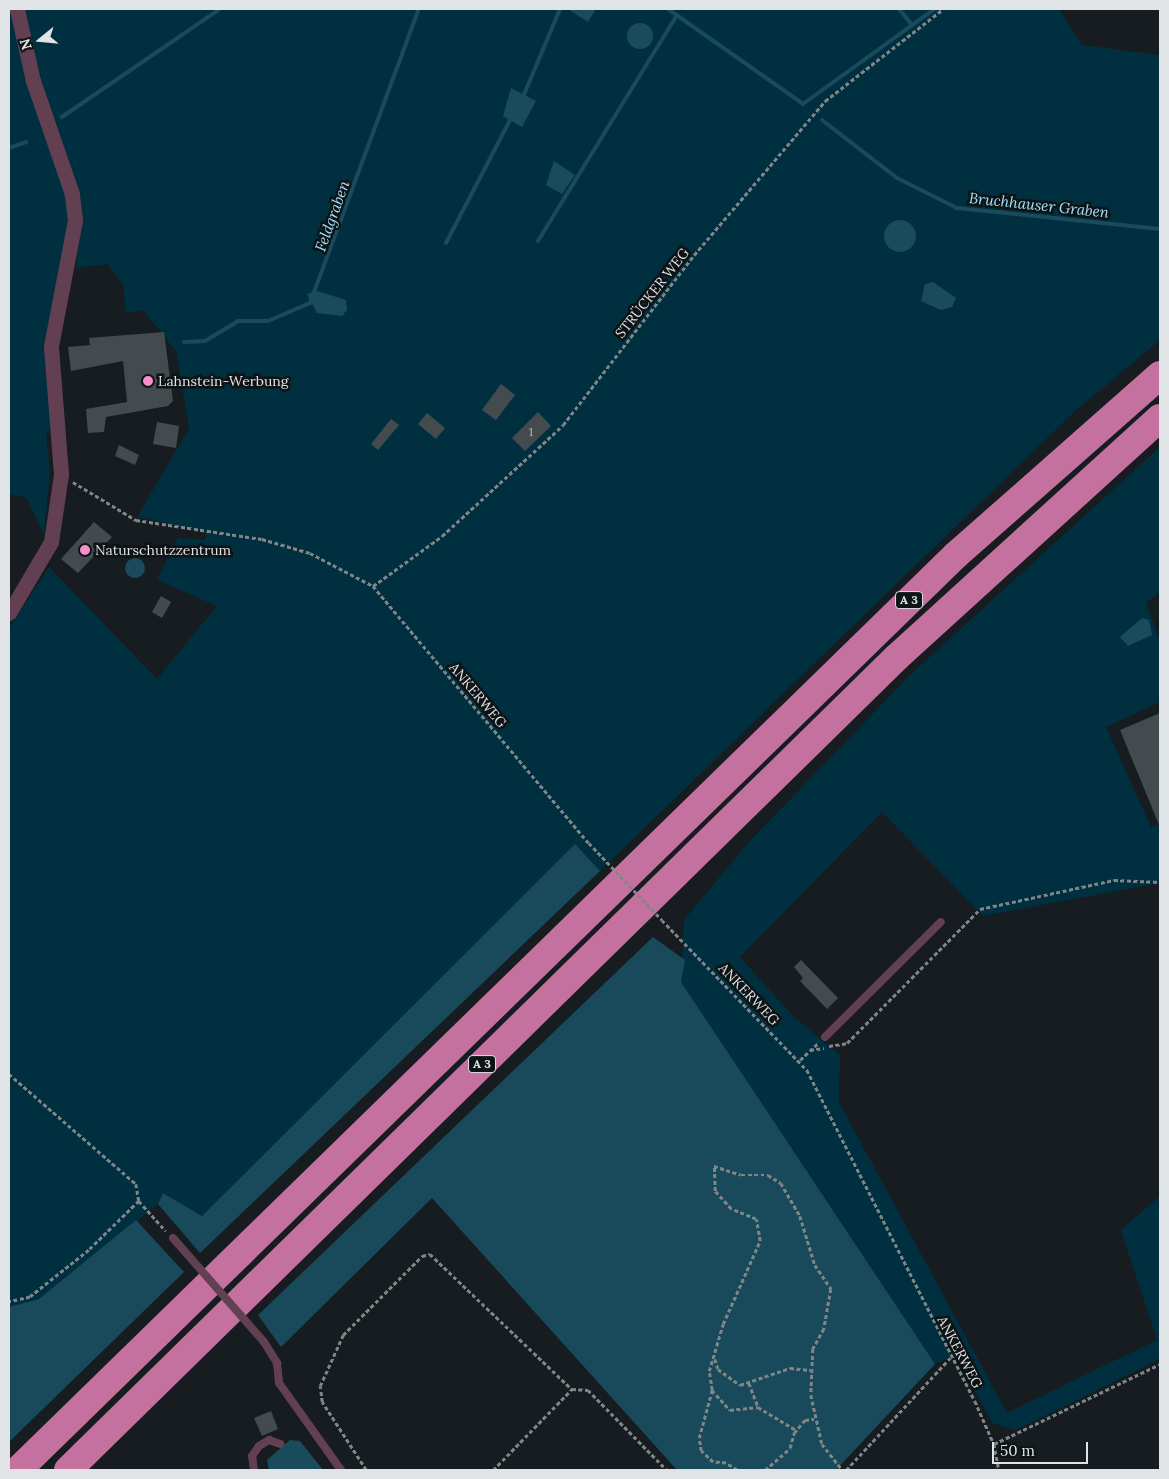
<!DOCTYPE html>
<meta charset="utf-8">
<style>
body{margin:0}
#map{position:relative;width:1169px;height:1479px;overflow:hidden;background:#161c1f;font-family:Lora,serif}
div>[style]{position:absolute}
.green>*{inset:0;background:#003040}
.forest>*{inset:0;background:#194a5c}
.water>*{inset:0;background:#1a4b5d}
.round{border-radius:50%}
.stream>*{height:4px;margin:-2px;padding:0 2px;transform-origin:2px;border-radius:2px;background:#1a4b5d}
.building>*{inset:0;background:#444b4e}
.path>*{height:2.5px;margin-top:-1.25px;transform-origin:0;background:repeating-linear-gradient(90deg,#808587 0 4px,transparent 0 6.5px)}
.lane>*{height:8px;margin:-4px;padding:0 4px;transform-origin:4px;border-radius:4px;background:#624052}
.street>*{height:15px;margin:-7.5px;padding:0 7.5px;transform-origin:7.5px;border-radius:7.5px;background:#624052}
.highway>*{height:28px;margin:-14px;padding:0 14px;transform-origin:14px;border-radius:14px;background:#c571a0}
.path-bridge>*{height:2.5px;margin-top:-1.25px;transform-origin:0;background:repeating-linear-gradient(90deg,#808587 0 4px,transparent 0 6.5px)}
.lane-bridge>*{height:8px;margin:-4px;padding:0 4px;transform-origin:4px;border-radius:4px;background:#624052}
.dots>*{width:14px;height:14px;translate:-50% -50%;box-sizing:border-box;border:2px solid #0e1315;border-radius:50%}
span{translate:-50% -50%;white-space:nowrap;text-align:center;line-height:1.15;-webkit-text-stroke:5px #0e1315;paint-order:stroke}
.number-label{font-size:11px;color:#b9bec0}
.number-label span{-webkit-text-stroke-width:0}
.shield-label span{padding:1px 4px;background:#0e1315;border:1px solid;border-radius:4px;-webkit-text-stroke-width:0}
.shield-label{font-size:12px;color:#e0e4e6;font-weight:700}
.street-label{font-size:14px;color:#e0e4e6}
.poi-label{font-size:14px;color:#e0e4e6}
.left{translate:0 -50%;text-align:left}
.water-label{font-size:15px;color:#a2e0fa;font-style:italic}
.frame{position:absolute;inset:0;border:10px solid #e0e4e6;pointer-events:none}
.north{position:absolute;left:15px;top:15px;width:50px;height:50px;-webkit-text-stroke:4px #0e1315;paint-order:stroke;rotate:253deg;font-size:14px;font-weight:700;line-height:20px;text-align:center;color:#e0e4e6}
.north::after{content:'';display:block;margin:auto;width:18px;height:22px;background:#e0e4e6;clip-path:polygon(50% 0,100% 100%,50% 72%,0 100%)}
.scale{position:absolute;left:992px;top:1442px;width:96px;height:22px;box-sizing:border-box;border:2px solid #e0e4e6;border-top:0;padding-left:6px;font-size:15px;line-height:18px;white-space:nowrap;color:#e0e4e6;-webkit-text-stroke:4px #0e1315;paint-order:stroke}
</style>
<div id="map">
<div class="green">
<i style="clip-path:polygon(9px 9px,1059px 9px,1082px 45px,1160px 55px,1160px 340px,1075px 411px,600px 871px,575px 844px,202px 1216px,163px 1193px,158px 1204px,39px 1299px,9px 1307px,9px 628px,49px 567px,157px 679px,217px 606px,157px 580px,178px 538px,205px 540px,207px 532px,137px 517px,189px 429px,176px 351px,143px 310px,126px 313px,123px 284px,107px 264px,76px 268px,80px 231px,65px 241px,53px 432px,46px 433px,50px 471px,44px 536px,27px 498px,9px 494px)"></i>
<i style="clip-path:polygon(1160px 447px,1160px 592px,1146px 603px,1160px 641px,1160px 702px,1106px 727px,1151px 827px,1160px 824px,1160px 883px,983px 916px,882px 812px,740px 957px,793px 1016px,840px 1055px,839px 1102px,1007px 1413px,1157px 1340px,1121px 1230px,1160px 1196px,1160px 1359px,1016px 1430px,992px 1423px,956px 1354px,935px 1364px,681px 982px,684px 920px,748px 843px,911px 674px)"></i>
</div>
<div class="forest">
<i style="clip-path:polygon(575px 844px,600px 871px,200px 1253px,158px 1204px,163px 1193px,202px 1216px)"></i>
<i style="clip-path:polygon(653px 937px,685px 960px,681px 982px,935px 1364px,836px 1470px,677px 1470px,432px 1198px,281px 1347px,258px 1315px)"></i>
<i style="clip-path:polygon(136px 1220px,184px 1272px,9px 1442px,9px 1307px,39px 1299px)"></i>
</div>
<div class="water">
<i style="clip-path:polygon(568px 9px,596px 9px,588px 22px)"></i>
<i class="round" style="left:627px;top:23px;width:26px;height:26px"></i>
<i style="clip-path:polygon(511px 88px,536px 101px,522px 127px,503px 116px)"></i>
<i style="clip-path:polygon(554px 161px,575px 175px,562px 194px,546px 185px)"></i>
<i class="round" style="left:884px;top:220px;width:32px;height:32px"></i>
<i style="clip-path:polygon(933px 282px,956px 298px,952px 307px,941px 310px,921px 301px,925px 284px)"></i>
<i style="clip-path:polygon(317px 291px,346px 300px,347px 310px,342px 316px,317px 313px,307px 294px)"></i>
<i class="round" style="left:125px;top:558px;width:20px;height:20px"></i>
<i style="clip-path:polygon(1142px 618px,1149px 620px,1152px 635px,1128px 646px,1120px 637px)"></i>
<i style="clip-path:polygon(290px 1440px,300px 1441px,323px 1470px,269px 1470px,267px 1460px)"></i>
</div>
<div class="stream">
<i style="left:668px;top:9px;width:165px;rotate:35.1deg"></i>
<i style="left:803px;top:104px;width:162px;rotate:-35.9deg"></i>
<i style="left:899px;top:9px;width:21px;rotate:51deg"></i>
<i style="left:523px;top:97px;width:95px;rotate:-67.2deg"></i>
<i style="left:62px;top:117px;width:191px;rotate:-34.4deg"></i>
<i style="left:822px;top:120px;width:95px;rotate:37.7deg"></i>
<i style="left:897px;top:178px;width:67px;rotate:26.6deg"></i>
<i style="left:957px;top:208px;width:204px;rotate:5.9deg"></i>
<i style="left:9px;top:148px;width:18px;rotate:-19deg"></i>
<i style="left:538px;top:241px;width:265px;rotate:-58.4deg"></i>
<i style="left:446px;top:243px;width:143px;rotate:-62.5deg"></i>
<i style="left:184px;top:342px;width:21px;rotate:-3deg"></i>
<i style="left:205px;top:341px;width:39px;rotate:-31deg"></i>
<i style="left:238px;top:321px;width:30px"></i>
<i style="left:268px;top:321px;width:46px;rotate:-23.2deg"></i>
<i style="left:310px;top:303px;width:314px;rotate:-69.7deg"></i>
</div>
<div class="building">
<i style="clip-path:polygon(164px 332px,173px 401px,168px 406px,106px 417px,104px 432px,88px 433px,86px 409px,127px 402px,123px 361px,71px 371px,68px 347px,90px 345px,89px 338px)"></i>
<i style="clip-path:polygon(501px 384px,515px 395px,496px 420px,482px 410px)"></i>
<i style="clip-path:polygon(538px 412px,551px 426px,525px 451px,512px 438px)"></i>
<i style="clip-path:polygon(427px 413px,445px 428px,436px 439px,418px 424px)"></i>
<i style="clip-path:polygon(391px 419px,399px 425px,378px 450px,371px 444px)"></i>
<i style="clip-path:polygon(157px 422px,179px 426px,176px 448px,153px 444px)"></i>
<i style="clip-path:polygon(119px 445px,139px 455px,135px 465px,115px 456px)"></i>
<i style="clip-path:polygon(94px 522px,112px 537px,78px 573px,61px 559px)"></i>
<i style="clip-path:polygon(161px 596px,171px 602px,162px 618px,152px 612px)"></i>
<i style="clip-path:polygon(1160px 713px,1160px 827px,1120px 730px)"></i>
<i style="clip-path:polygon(801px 960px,838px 998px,827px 1009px,800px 981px,803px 978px,794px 967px)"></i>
<i style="clip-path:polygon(271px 1411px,278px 1429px,262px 1436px,254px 1418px)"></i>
</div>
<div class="path">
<i style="left:73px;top:482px;width:74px;rotate:31.1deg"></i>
<i style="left:136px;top:520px;width:127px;rotate:8.6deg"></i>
<i style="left:262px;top:539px;width:50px;rotate:16.3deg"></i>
<i style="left:310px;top:553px;width:71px;rotate:27.6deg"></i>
<i style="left:373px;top:586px;width:336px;rotate:50deg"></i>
<i style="left:373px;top:586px;width:85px;rotate:-35.9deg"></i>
<i style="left:442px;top:536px;width:164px;rotate:-42.5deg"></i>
<i style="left:563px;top:425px;width:215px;rotate:-52.4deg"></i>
<i style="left:694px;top:255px;width:202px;rotate:-49.6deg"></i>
<i style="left:825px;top:101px;width:150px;rotate:-37.9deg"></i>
<i style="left:662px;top:920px;width:209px;rotate:46deg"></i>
<i style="left:807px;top:1070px;width:371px;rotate:63.1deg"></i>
<i style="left:975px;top:1401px;width:47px;rotate:66.2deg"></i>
<i style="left:994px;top:1444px;width:26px;rotate:79deg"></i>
<i style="left:829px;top:1046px;width:18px;rotate:-9deg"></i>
<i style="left:847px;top:1043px;width:189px;rotate:-45.2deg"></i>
<i style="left:980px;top:909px;width:137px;rotate:-12.2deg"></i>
<i style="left:1114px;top:880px;width:46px;rotate:2.5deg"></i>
<i style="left:810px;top:1050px;width:14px;rotate:-8deg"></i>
<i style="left:800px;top:1060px;width:26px;rotate:-43deg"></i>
<i style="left:9px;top:1074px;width:168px;rotate:40.9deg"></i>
<i style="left:136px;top:1184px;width:17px;rotate:80deg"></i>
<i style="left:139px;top:1201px;width:70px;rotate:135.6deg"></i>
<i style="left:89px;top:1250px;width:75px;rotate:141.5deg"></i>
<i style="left:30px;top:1297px;width:22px;rotate:167deg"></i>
<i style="left:139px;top:1201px;width:40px;rotate:48deg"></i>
<i style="left:715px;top:1359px;width:10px;rotate:73deg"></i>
<i style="left:718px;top:1369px;width:27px;rotate:36deg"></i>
<i style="left:740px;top:1385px;width:53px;rotate:-18.8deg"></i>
<i style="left:790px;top:1368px;width:20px;rotate:6deg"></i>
<i style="left:749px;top:1383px;width:26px;rotate:69deg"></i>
<i style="left:712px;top:1390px;width:27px;rotate:48deg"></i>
<i style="left:730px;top:1410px;width:28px;rotate:-6deg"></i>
<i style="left:758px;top:1407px;width:44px;rotate:31.2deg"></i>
<i style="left:994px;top:1444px;width:184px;rotate:-25.7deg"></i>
<i style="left:366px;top:1470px;width:81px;rotate:-122.9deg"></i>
<i style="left:322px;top:1402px;width:16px;rotate:-97deg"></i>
<i style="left:320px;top:1386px;width:56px;rotate:-65.7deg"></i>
<i style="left:343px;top:1335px;width:112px;rotate:-45deg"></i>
<i style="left:422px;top:1256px;width:8px;rotate:-14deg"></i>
<i style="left:430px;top:1254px;width:196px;rotate:43.6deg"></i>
<i style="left:572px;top:1389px;width:16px;rotate:4deg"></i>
<i style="left:588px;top:1390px;width:112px;rotate:45.4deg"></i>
<i style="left:493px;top:1470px;width:113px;rotate:-45.7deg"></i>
<i style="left:737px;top:1470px;width:13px;rotate:-148deg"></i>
<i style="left:726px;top:1463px;width:13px;rotate:-176deg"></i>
<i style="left:713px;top:1462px;width:16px;rotate:-137deg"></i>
<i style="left:701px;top:1451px;width:13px;rotate:-99deg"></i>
<i style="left:699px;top:1438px;width:50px;rotate:-74.8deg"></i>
<i style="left:712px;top:1390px;width:19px;rotate:-99deg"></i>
<i style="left:709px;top:1371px;width:49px;rotate:-73.4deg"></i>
<i style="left:723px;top:1324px;width:91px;rotate:-66deg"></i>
<i style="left:760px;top:1241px;width:22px;rotate:-100deg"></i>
<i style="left:756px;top:1219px;width:27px;rotate:-158deg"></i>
<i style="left:731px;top:1209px;width:24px;rotate:-132deg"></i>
<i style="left:715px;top:1191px;width:25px;rotate:-92deg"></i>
<i style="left:714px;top:1166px;width:28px;rotate:18deg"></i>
<i style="left:741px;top:1175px;width:27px"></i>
<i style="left:768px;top:1175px;width:15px;rotate:32deg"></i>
<i style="left:781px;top:1183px;width:38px;rotate:60deg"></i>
<i style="left:800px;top:1216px;width:51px;rotate:73deg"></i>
<i style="left:815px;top:1265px;width:29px;rotate:56deg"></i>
<i style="left:831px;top:1289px;width:41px;rotate:99.9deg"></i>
<i style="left:824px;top:1329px;width:23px;rotate:119deg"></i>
<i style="left:813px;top:1349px;width:46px;rotate:92.5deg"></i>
<i style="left:811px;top:1395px;width:50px;rotate:77.3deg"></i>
<i style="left:822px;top:1444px;width:33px;rotate:52deg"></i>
<i style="left:765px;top:1470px;width:33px;rotate:-41deg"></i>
<i style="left:790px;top:1448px;width:16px;rotate:-75deg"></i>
<i style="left:794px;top:1433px;width:17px;rotate:-50deg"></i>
<i style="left:805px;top:1420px;width:9px;rotate:-6deg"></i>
<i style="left:846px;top:1470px;width:153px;rotate:-47.1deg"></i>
</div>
<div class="lane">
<i style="left:825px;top:1037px;width:163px;rotate:-44.8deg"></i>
<i style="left:264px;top:1342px;width:25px;rotate:58deg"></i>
<i style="left:277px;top:1363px;width:20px;rotate:84deg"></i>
<i style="left:279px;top:1383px;width:107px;rotate:54.5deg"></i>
<i style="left:254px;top:1470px;width:14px;rotate:-98deg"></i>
<i style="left:252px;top:1456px;width:12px;rotate:-55deg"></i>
<i style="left:259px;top:1446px;width:12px;rotate:-31deg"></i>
<i style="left:269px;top:1440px;width:12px;rotate:20deg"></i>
</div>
<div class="street">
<i style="left:9px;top:613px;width:82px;rotate:-59.4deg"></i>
<i style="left:51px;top:542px;width:69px;rotate:-81.6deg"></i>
<i style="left:61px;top:474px;width:128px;rotate:-94.5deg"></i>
<i style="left:51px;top:346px;width:128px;rotate:-79.2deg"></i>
<i style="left:75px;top:220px;width:26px;rotate:-97deg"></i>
<i style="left:72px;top:194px;width:120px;rotate:-109deg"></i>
<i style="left:33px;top:81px;width:74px;rotate:-102.5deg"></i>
</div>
<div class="highway">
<i style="left:18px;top:1470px;width:1310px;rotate:-44.29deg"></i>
<i style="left:956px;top:555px;width:272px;rotate:-41.4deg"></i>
<i style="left:68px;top:1470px;width:1161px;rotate:-44.44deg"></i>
<i style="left:897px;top:657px;width:355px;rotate:-42.3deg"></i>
</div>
<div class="path-bridge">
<i style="left:589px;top:843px;width:106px;rotate:46.5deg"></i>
</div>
<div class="lane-bridge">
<i style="left:173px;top:1238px;width:138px;rotate:48.8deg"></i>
</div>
<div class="dots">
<i style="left:148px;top:381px;background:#f98fca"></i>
<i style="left:85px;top:550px;background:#f98fca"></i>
</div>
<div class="number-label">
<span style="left:531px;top:432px">1</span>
</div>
<div class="shield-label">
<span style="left:909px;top:600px">A 3</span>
<span style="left:482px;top:1064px">A 3</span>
</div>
<div class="street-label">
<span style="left:652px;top:293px;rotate:-52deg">STRÜCKER WEG</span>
<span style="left:478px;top:695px;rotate:50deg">ANKERWEG</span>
<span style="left:749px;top:994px;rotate:46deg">ANKERWEG</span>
<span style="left:960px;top:1352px;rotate:62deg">ANKERWEG</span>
</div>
<div class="poi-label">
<span class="left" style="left:158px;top:381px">Lahnstein-Werbung</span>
<span class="left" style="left:95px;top:550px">Naturschutzzentrum</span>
</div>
<div class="water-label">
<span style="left:1039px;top:205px;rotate:6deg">Bruchhauser Graben</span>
<span style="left:332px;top:216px;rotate:-70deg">Feldgraben</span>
</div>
<div class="frame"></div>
<div class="north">N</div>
<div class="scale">50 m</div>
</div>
